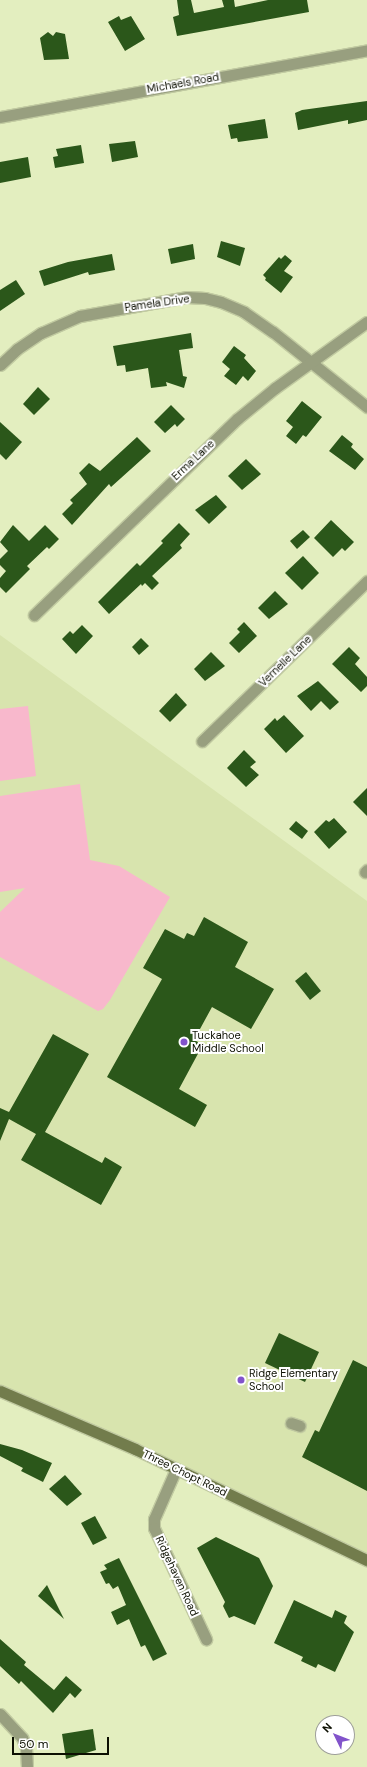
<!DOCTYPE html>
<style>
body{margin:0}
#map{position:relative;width:367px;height:1767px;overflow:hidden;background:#e3eebf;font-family:"DM Sans",sans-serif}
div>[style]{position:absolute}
.built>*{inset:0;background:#d8e4ae}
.green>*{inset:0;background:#f8b8cc}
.building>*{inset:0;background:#2b571a}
.roads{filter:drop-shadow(1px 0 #c1caa1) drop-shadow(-1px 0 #c1caa1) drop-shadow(0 1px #c1caa1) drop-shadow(0 -1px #c1caa1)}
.minor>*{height:11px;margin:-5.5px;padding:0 5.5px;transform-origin:5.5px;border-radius:5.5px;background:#989f7f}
.tertiary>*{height:11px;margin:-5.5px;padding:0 5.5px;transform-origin:5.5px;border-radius:5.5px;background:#989f7f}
.secondary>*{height:11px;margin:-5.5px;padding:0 5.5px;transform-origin:5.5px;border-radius:5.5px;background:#727c4c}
.dots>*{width:11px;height:11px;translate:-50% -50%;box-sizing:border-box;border:2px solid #fff;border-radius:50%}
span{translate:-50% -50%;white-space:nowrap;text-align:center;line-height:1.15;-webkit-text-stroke:4px #fff;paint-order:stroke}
.street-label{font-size:11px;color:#0d1002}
.poi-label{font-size:11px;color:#0d1002}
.left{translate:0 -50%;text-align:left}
.north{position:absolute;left:315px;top:1715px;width:40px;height:40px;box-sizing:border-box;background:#fff;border:1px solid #9e9f9a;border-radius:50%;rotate:313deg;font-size:11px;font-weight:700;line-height:16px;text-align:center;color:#0d1002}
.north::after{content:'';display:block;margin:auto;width:14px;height:18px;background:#8253cb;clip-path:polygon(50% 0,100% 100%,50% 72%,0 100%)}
.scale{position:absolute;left:12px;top:1737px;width:97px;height:18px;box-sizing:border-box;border:2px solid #0d1002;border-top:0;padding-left:5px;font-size:12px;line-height:14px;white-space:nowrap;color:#0d1002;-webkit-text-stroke:3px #fff;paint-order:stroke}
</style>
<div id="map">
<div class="built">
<i style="clip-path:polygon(0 635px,367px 901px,367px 1560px,0 1386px)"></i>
</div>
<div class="green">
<i style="clip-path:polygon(28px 706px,36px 776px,0 781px,0 709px)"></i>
<i style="clip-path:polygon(80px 784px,90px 860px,119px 866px,170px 897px,110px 1000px,103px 1009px,98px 1011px,0 957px,0 912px,25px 888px,0 892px,0 796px)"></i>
</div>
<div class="building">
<i style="clip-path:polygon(177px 0,191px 0,194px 13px,224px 7px,222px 0,234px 0,235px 7px,268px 0,307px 0,309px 12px,177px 36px,173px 17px,179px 15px)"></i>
<i style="clip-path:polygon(119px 16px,121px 20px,131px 16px,145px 39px,125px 51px,108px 22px)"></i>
<i style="clip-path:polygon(48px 32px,53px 36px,56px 32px,65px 34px,69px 59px,44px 60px,40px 38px)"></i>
<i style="clip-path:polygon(367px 101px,367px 120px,348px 124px,348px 120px,298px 130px,295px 113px,302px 110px)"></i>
<i style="clip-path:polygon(265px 119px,268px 138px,238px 142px,237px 138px,231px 139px,228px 125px)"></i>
<i style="clip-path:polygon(135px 141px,138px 157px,112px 162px,109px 144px)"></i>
<i style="clip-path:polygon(81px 145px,84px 163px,55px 168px,53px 157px,58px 156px,56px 149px)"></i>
<i style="clip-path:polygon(28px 157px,31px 177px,0 183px,0 162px)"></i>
<i style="clip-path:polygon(221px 241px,245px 248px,240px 266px,217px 257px)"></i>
<i style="clip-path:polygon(193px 244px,195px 259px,171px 264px,168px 249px)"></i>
<i style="clip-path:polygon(112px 254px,115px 270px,89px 275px,88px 272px,44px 286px,39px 271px,68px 262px)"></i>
<i style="clip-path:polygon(285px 255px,292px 261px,284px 271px,293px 277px,281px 293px,265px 280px,266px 278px,263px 275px,279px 257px,281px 259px)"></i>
<i style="clip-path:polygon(16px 280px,25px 294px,0 311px,0 290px)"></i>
<i style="clip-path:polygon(191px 333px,193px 348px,179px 350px,183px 376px,187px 377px,184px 388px,166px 382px,167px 386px,151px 388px,148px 368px,126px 372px,125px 365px,117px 366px,113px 346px)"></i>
<i style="clip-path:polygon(234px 346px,246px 355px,244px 358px,256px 371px,248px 381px,243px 376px,236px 385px,224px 376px,230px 369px,222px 362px)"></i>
<i style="clip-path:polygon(38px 387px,50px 399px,34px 415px,23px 404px)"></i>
<i style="clip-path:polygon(302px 401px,322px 417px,306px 437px,303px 435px,296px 444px,286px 436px,293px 427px,286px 421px)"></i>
<i style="clip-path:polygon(171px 405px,185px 419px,177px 427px,175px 424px,165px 433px,154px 422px)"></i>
<i style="clip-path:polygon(0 422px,22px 442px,6px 460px,0 454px)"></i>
<i style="clip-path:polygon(342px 435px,353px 444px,351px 447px,364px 459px,355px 470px,329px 451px)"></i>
<i style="clip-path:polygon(137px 437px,151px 451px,111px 487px,109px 484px,72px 525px,62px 514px,73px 503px,70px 500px,87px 484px,79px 473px,89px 463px,100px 471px)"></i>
<i style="clip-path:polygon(246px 459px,261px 474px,242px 490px,228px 476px)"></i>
<i style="clip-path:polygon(216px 495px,227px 507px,209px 524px,195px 510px)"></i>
<i style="clip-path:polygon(331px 520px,354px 542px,345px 551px,342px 548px,333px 557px,314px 538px)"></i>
<i style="clip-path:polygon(179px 523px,190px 534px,180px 545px,182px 548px,152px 576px,159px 583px,152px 590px,145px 583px,142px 586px,141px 584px,109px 614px,98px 602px,137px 563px,140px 566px,163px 543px,161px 541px)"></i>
<i style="clip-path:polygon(13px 525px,29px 541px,45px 525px,59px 539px,49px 549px,47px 547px,27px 566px,30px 569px,6px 593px,0 587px,0 578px,6px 571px,0 565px,0 559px,8px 551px,0 542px)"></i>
<i style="clip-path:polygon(303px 530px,310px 537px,297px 549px,290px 541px)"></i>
<i style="clip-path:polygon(303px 556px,319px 573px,302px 590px,285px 573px)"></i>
<i style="clip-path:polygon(275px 591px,288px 604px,269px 619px,258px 608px)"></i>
<i style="clip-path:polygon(244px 622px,257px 636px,239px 653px,229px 643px,240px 632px,237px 629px)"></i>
<i style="clip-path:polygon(82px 625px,93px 636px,76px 654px,62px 639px,70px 631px,73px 634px)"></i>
<i style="clip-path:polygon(141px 638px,149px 646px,139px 655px,132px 647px)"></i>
<i style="clip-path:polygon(349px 647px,360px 658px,355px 664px,367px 677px,367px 686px,361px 692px,332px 664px)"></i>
<i style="clip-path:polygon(211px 652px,225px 666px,205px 681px,194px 669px)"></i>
<i style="clip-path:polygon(318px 681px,339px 702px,330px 710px,321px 701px,311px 711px,297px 696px)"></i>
<i style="clip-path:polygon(176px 693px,187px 705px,170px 722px,159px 711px)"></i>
<i style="clip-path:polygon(284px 715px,304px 736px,286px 753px,264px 729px,275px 718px,277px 721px)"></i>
<i style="clip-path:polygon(244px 750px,256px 762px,250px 767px,259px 775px,246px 787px,227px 768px)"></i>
<i style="clip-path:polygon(367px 788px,367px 816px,353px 802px)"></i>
<i style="clip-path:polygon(334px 818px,347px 832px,329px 849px,314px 832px,326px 820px,329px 822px)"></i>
<i style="clip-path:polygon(296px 821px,308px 831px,302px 839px,289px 829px)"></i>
<i style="clip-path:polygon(204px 917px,248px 942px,235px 967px,274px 989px,251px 1029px,212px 1007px,194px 1040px,200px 1043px,197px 1049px,200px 1050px,179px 1089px,207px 1105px,195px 1127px,107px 1077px,162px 979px,143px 968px,165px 929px,184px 939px,187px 933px,194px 936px)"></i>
<i style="clip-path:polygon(306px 972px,321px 991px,310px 1000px,295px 981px)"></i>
<i style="clip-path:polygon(53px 1034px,89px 1054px,45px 1132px,102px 1163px,105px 1157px,122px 1167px,101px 1205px,21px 1160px,36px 1134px,9px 1119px,0 1141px,0 1108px,9px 1112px)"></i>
<i style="clip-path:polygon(279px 1333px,319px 1352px,305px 1382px,265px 1363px)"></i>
<i style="clip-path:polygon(353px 1360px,367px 1367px,367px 1491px,302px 1457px,315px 1430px,319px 1432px)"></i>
<i style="clip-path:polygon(0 1444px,22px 1450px,52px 1463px,43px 1482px,21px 1471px,23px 1468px,0 1456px)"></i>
<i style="clip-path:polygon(65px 1475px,82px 1494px,67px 1506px,49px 1489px)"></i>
<i style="clip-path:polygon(95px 1516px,107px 1538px,93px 1545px,81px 1523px)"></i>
<i style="clip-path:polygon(216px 1537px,259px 1558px,273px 1586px,255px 1625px,234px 1616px,229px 1618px,223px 1606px,225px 1602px,197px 1548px)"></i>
<i style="clip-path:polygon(119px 1558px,167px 1654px,153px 1661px,145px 1645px,141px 1647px,129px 1619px,117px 1625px,111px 1612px,126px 1605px,118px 1586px,113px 1589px,109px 1583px,106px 1584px,100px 1572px,107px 1569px,104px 1565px)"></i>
<i style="clip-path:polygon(47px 1585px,64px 1619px,38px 1596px)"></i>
<i style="clip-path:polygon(294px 1600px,332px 1618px,335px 1610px,347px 1616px,344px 1623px,354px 1632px,335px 1672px,318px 1664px,316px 1668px,301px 1661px,303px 1657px,274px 1643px)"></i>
<i style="clip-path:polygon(0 1639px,26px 1662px,24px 1665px,54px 1690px,66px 1676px,82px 1690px,75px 1698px,70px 1693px,53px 1713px,21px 1681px,19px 1684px,0 1666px)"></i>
<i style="clip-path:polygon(93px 1729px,96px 1750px,66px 1759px,62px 1734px)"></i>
</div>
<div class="roads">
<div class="minor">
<i style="left:0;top:365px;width:23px;rotate:-43deg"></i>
<i style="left:17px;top:349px;width:29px;rotate:-34deg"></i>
<i style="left:41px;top:333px;width:43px;rotate:-23.6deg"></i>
<i style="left:80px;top:316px;width:109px;rotate:-10.1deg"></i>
<i style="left:187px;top:297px;width:18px;rotate:3deg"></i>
<i style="left:205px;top:298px;width:16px;rotate:14deg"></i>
<i style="left:221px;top:302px;width:25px;rotate:23deg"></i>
<i style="left:244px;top:312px;width:35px;rotate:35deg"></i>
<i style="left:273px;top:332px;width:120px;rotate:38.6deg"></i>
<i style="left:34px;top:615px;width:282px;rotate:-44deg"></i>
<i style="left:237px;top:419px;width:49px;rotate:-39.2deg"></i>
<i style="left:275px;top:388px;width:113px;rotate:-35.7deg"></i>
<i style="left:202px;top:741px;width:230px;rotate:-44.1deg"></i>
<i style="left:365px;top:872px;width:3px;rotate:-45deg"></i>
<i style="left:291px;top:1423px;width:9px;rotate:18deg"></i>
<i style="left:176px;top:1469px;width:55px;rotate:113.7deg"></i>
<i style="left:154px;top:1519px;width:9px;rotate:90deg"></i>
<i style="left:154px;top:1528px;width:123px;rotate:64.9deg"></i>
<i style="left:0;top:1714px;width:33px;rotate:47deg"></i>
<i style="left:22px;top:1738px;width:11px;rotate:68deg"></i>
<i style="left:26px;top:1748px;width:19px;rotate:87deg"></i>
</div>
<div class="tertiary">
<i style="left:0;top:117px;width:373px;rotate:-10.3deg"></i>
</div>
<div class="secondary">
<i style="left:0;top:1391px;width:147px;rotate:23.2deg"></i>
<i style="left:135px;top:1449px;width:257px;rotate:25.6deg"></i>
</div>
</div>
<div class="dots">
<i style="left:184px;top:1042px;background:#8253cb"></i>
<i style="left:241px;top:1380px;background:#8253cb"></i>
</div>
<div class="street-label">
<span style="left:183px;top:83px;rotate:-10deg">Michaels Road</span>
<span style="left:157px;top:303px;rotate:-8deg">Pamela Drive</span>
<span style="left:193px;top:460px;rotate:-43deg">Erma Lane</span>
<span style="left:285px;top:661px;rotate:-44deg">Vernelle Lane</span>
<span style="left:185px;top:1473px;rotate:26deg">Three Chopt Road</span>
<span style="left:177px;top:1576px;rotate:65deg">Ridgehaven Road</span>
</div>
<div class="poi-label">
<span class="left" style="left:192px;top:1042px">Tuckahoe<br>Middle School</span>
<span class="left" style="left:249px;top:1380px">Ridge Elementary<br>School</span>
</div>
<div class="north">N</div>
<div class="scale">50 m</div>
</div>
